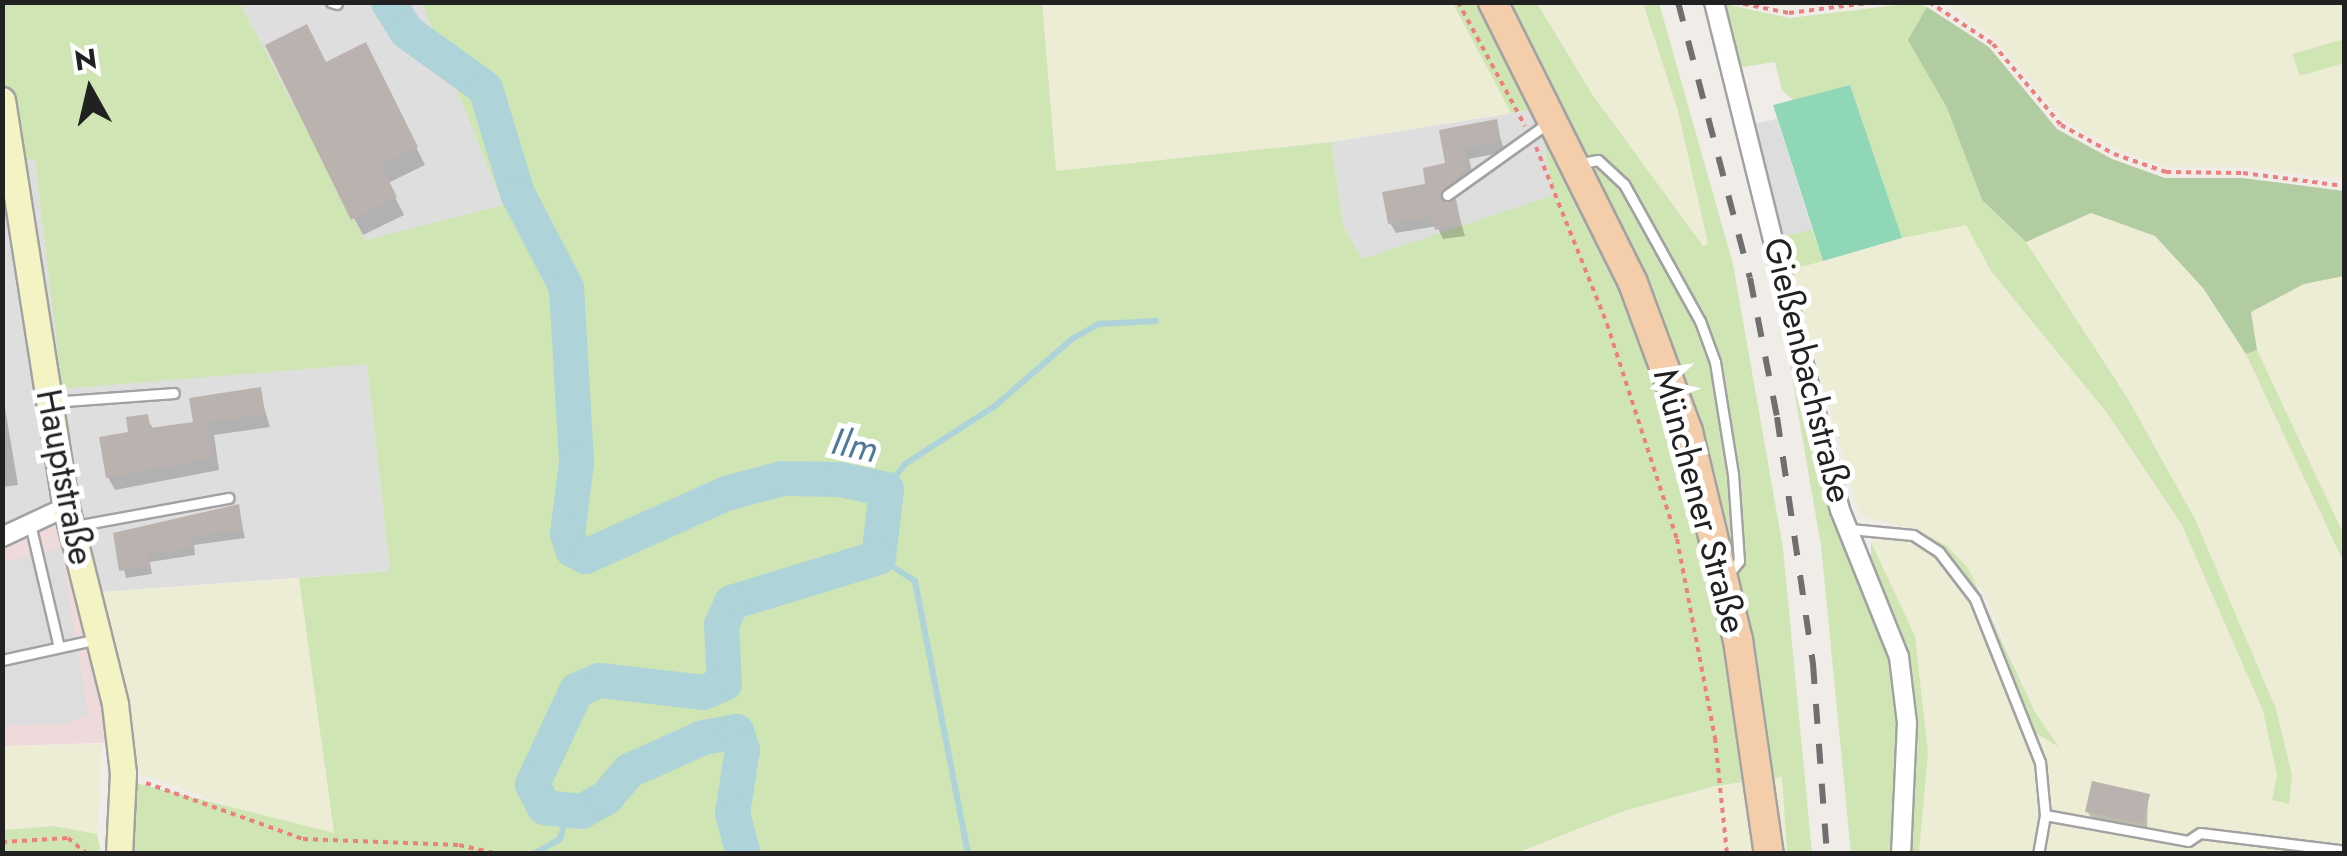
<!DOCTYPE html>
<meta charset="utf-8">
<style>
body{margin:0}
#map{position:relative;width:2347px;height:856px;overflow:hidden;background:#f0ede9;font-family:Jost,sans-serif}
div>[style]{position:absolute}
.residential>*{inset:0;background:#dfdede}
.commercial>*{inset:0;background:#efdadb}
.farmland>*{inset:0;background:#ededd6}
.grass>*{inset:0;background:#d0e5b4}
.forest>*{inset:0;background:#b1cca1}
.pitch>*{inset:0;background:#8fd7b6}
.parking>*{inset:0;background:#ddd}
.shadow>*{inset:0;background:#0003}
.stream>*{height:6px;margin:-3px;padding:0 3px;transform-origin:3px;border-radius:3px;background:#aed3d9}
.river>*{height:35px;margin:-17.5px;padding:0 17.5px;transform-origin:17.5px;border-radius:17.5px;background:#aed3d9}
.building>*{inset:0;background:#bab2ae}
.path>*{height:4px;margin-top:-2px;transform-origin:0;background:repeating-linear-gradient(90deg,#ed807d 0 5px,transparent 0 10px)}
.roads{filter:drop-shadow(2px 0 #a2a2a2) drop-shadow(-2px 0 #a2a2a2) drop-shadow(0 2px #a2a2a2) drop-shadow(0 -2px #a2a2a2)}
.lane>*{height:9px;margin:-4.5px;padding:0 4.5px;transform-origin:4.5px;border-radius:4.5px;background:#fff}
.street>*{height:18px;margin:-9px;padding:0 9px;transform-origin:9px;border-radius:9px;background:#fff}
.secondary>*{height:25px;margin:-12.5px;padding:0 12.5px;transform-origin:12.5px;border-radius:12.5px;background:#f4f3c3}
.primary>*{height:28px;margin:-14px;padding:0 14px;transform-origin:14px;border-radius:14px;background:#f4ceaa}
.rail>*{height:6px;margin-top:-3px;transform-origin:0;background:repeating-linear-gradient(90deg,#6f6f6f 0 20px,transparent 0 40px)}
span{translate:-50% -50%;white-space:nowrap;text-align:center;line-height:1.15;-webkit-text-stroke:10px #fff;paint-order:stroke}
.street-label{font-size:35px;color:#212121}
.water-label{font-size:38px;color:#4e799a;font-style:italic}
.frame{position:absolute;inset:0;border:5px solid #212121;pointer-events:none}
.north{position:absolute;left:40px;top:40px;width:100px;height:100px;-webkit-text-stroke:8px #fff;paint-order:stroke;rotate:352deg;font-size:28px;font-weight:700;line-height:40px;text-align:center;color:#212121}
.north::after{content:'';display:block;margin:auto;width:35px;height:45px;background:#212121;clip-path:polygon(50% 0,100% 100%,50% 72%,0 100%)}
</style>
<div id="map">
<div class="residential">
<i style="clip-path:polygon(240px 3px,422px 3px,503px 205px,365px 240px)"></i>
<i style="clip-path:polygon(1538px 109px,1553px 196px,1362px 259px,1343px 225px,1331px 142px)"></i>
<i style="clip-path:polygon(35px 158px,62px 389px,367px 363px,390px 571px,89px 593px,3px 537px,3px 161px)"></i>
</div>
<div class="commercial">
<i style="clip-path:polygon(66px 507px,89px 593px,101px 592px,128px 742px,3px 746px,3px 537px)"></i>
</div>
<div class="farmland">
<i style="clip-path:polygon(1042px 3px,1452px 3px,1511px 113px,1331px 142px,1055px 171px)"></i>
<i style="clip-path:polygon(1538px 3px,1643px 3px,1678px 111px,1708px 244px,1702px 247px,1592px 94px)"></i>
<i style="clip-path:polygon(1943px 3px,2344px 3px,2344px 39px,2292px 54px,2300px 76px,2344px 63px,2344px 180px,2243px 167px,2167px 167px,2116px 149px,2064px 121px,1996px 40px)"></i>
<i style="clip-path:polygon(2091px 213px,2155px 236px,2203px 288px,2246px 354px,2340px 551px,2344px 853px,1919px 853px,1928px 753px,1915px 636px,1871px 542px,1897px 536px,1937px 557px,1971px 601px,2029px 737px,2034px 732px,2057px 744px,2035px 712px,1985px 595px,1946px 545px,1914px 529px,1860px 516px,1790px 270px,1902px 238px,1966px 224px,1991px 271px,2107px 413px,2182px 525px,2263px 711px,2277px 775px,2292px 775px,2195px 519px,2128px 399px,2026px 242px)"></i>
<i style="clip-path:polygon(2344px 276px,2344px 535px,2257px 350px,2251px 312px,2304px 284px)"></i>
<i style="clip-path:polygon(299px 578px,334px 834px,256px 816px,132px 771px,101px 592px)"></i>
<i style="clip-path:polygon(102px 744px,97px 834px,54px 826px,3px 830px,3px 746px)"></i>
<i style="clip-path:polygon(1783px 777px,1787px 853px,1516px 854px,1627px 810px,1715px 786px)"></i>
</div>
<div class="grass">
<i style="clip-path:polygon(1452px 2px,1537px 3px,1592px 94px,1703px 246px,1708px 244px,1678px 111px,1643px 3px,1659px 3px,1733px 264px,1783px 548px,1812px 853px,1787px 853px,1782px 777px,1715px 786px,1627px 810px,1516px 853px,130px 853px,132px 782px,334px 833px,299px 578px,390px 571px,367px 364px,62px 389px,35px 159px,3px 161px,2px 3px,240px 3px,365px 240px,503px 205px,422px 3px,1042px 3px,1056px 171px,1331px 142px,1343px 225px,1362px 259px,1553px 195px,1538px 109px,1511px 113px)"></i>
<i style="clip-path:polygon(1721px 3px,1789px 18px,1915px 3px,1927px 7px,1909px 40px,1947px 108px,1982px 200px,2026px 242px,2128px 399px,2195px 519px,2276px 709px,2292px 775px,2289px 804px,2272px 800px,2277px 775px,2263px 711px,2182px 525px,2107px 413px,1991px 271px,1966px 225px,1902px 238px,1850px 85px,1793px 100px,1782px 90px,1775px 62px,1738px 68px)"></i>
<i style="clip-path:polygon(2344px 39px,2344px 63px,2300px 76px,2292px 54px)"></i>
<i style="clip-path:polygon(1745px 173px,1753px 173px,1891px 658px,1899px 724px,1893px 853px,1851px 853px,1821px 546px,1783px 325px)"></i>
<i style="clip-path:polygon(1812px 229px,1823px 261px,1790px 270px,1782px 237px)"></i>
<i style="clip-path:polygon(2257px 350px,2344px 535px,2344px 563px,2246px 354px)"></i>
<i style="clip-path:polygon(1914px 529px,1946px 545px,1968px 568px,2035px 712px,2059px 747px,2034px 732px,1965px 574px,1943px 548px)"></i>
<i style="clip-path:polygon(1871px 542px,1915px 636px,1928px 753px,1919px 853px,1907px 853px,1914px 724px,1906px 656px,1871px 567px)"></i>
<i style="clip-path:polygon(54px 826px,97px 834px,101px 853px,3px 853px,3px 830px)"></i>
</div>
<div class="forest">
<i style="clip-path:polygon(1927px 7px,1989px 47px,2057px 129px,2112px 159px,2165px 178px,2242px 178px,2344px 191px,2344px 276px,2304px 284px,2251px 312px,2257px 350px,2246px 354px,2203px 288px,2155px 236px,2091px 213px,2026px 242px,1982px 200px,1947px 108px,1908px 40px)"></i>
</div>
<div class="pitch">
<i style="clip-path:polygon(1850px 85px,1902px 238px,1823px 261px,1773px 105px)"></i>
</div>
<div class="parking">
<i style="clip-path:polygon(1777px 119px,1812px 229px,1774px 239px,1745px 126px)"></i>
<i style="clip-path:polygon(61px 548px,88px 715px,67px 724px,3px 726px,2px 562px)"></i>
</div>
<div class="shadow">
<i style="clip-path:polygon(374px 62px,425px 165px,388px 183px,404px 215px,363px 235px,354px 218px)"></i>
<i style="clip-path:polygon(1495px 122px,1505px 152px,1469px 159px,1474px 181px,1442px 205px,1455px 202px,1465px 236px,1443px 239px,1437px 226px,1396px 233px,1390px 223px,1448px 165px,1442px 132px)"></i>
<i style="clip-path:polygon(2px 390px,18px 485px,2px 487px)"></i>
<i style="clip-path:polygon(259px 390px,270px 427px,214px 435px,219px 470px,115px 490px,108px 477px,146px 417px,154px 430px,196px 424px)"></i>
<i style="clip-path:polygon(238px 507px,245px 538px,194px 545px,195px 555px,150px 562px,152px 574px,126px 578px,116px 535px)"></i>
<i style="clip-path:polygon(2148px 796px,2147px 831px,2092px 820px,2088px 812px)"></i>
</div>
<div class="stream">
<i style="left:886px;top:489px;width:31px;rotate:-53deg"></i>
<i style="left:905px;top:464px;width:107px;rotate:-32.8deg"></i>
<i style="left:995px;top:406px;width:102px;rotate:-41deg"></i>
<i style="left:1072px;top:339px;width:31px;rotate:-29deg"></i>
<i style="left:1099px;top:324px;width:57px;rotate:-3deg"></i>
<i style="left:878px;top:557px;width:44px;rotate:33deg"></i>
<i style="left:915px;top:581px;width:278px;rotate:79deg"></i>
<i style="left:533px;top:854px;width:31px;rotate:-29deg"></i>
<i style="left:560px;top:839px;width:26px;rotate:-74deg"></i>
</div>
<div class="river">
<i style="left:388px;top:2px;width:34px;rotate:58deg"></i>
<i style="left:406px;top:31px;width:97px;rotate:35.8deg"></i>
<i style="left:485px;top:88px;width:110px;rotate:73.1deg"></i>
<i style="left:517px;top:193px;width:106px;rotate:62.5deg"></i>
<i style="left:566px;top:287px;width:175px;rotate:86.7deg"></i>
<i style="left:576px;top:462px;width:72px;rotate:97.2deg"></i>
<i style="left:567px;top:533px;width:17px;rotate:73deg"></i>
<i style="left:572px;top:549px;width:15px;rotate:28deg"></i>
<i style="left:585px;top:556px;width:154px;rotate:-24.1deg"></i>
<i style="left:726px;top:493px;width:58px;rotate:-15deg"></i>
<i style="left:782px;top:478px;width:57px;rotate:1deg"></i>
<i style="left:839px;top:479px;width:48px;rotate:12deg"></i>
<i style="left:886px;top:489px;width:68px;rotate:96.7deg"></i>
<i style="left:878px;top:557px;width:154px;rotate:163deg"></i>
<i style="left:731px;top:602px;width:24px;rotate:114deg"></i>
<i style="left:721px;top:624px;width:59px;rotate:87.1deg"></i>
<i style="left:724px;top:683px;width:23px;rotate:157deg"></i>
<i style="left:703px;top:692px;width:105px;rotate:-173.4deg"></i>
<i style="left:599px;top:680px;width:25px;rotate:157deg"></i>
<i style="left:576px;top:690px;width:104px;rotate:115.1deg"></i>
<i style="left:532px;top:784px;width:26px;rotate:62deg"></i>
<i style="left:544px;top:807px;width:37px;rotate:6deg"></i>
<i style="left:581px;top:811px;width:29px;rotate:-29deg"></i>
<i style="left:606px;top:797px;width:35px;rotate:-50deg"></i>
<i style="left:629px;top:770px;width:81px;rotate:-24deg"></i>
<i style="left:703px;top:737px;width:34px;rotate:-10deg"></i>
<i style="left:736px;top:731px;width:19px;rotate:72deg"></i>
<i style="left:742px;top:749px;width:65px;rotate:98.9deg"></i>
<i style="left:732px;top:813px;width:42px;rotate:75deg"></i>
</div>
<div class="building">
<i style="clip-path:polygon(307px 24px,326px 62px,366px 42px,418px 147px,381px 165px,397px 197px,351px 220px,265px 45px)"></i>
<i style="clip-path:polygon(1497px 119px,1501px 142px,1465px 148px,1469px 169px,1439px 193px,1445px 203px,1456px 199px,1461px 225px,1435px 230px,1432px 216px,1388px 224px,1382px 192px,1425px 184px,1423px 168px,1445px 163px,1439px 130px)"></i>
<i style="clip-path:polygon(261px 387px,265px 414px,208px 423px,213px 458px,106px 478px,99px 437px,128px 432px,126px 417px,148px 414px,150px 428px,193px 422px,189px 398px)"></i>
<i style="clip-path:polygon(239px 504px,243px 530px,191px 537px,192px 548px,148px 554px,149px 566px,119px 571px,113px 533px)"></i>
<i style="clip-path:polygon(2092px 781px,2150px 794px,2143px 824px,2085px 812px)"></i>
</div>
<div class="path">
<i style="left:1458px;top:2px;width:141px;rotate:61.6deg"></i>
<i style="left:1734px;top:2px;width:56px;rotate:11.3deg"></i>
<i style="left:1789px;top:13px;width:87px;rotate:-7.3deg"></i>
<i style="left:1929px;top:2px;width:77px;rotate:33.3deg"></i>
<i style="left:1993px;top:44px;width:106px;rotate:50deg"></i>
<i style="left:2061px;top:125px;width:60px;rotate:28.7deg"></i>
<i style="left:2114px;top:154px;width:55px;rotate:19.1deg"></i>
<i style="left:2166px;top:172px;width:77px;rotate:0.7deg"></i>
<i style="left:2243px;top:173px;width:102px;rotate:7.3deg"></i>
<i style="left:1536px;top:147px;width:191px;rotate:68.1deg"></i>
<i style="left:1607px;top:324px;width:226px;rotate:72deg"></i>
<i style="left:1677px;top:539px;width:203px;rotate:79.2deg"></i>
<i style="left:1715px;top:738px;width:117px;rotate:84.1deg"></i>
<i style="left:146px;top:783px;width:167px;rotate:19.6deg"></i>
<i style="left:303px;top:839px;width:156px;rotate:2.2deg"></i>
<i style="left:459px;top:845px;width:39px;rotate:13deg"></i>
<i style="left:2px;top:842px;width:66px;rotate:-3.5deg"></i>
<i style="left:68px;top:838px;width:25px;rotate:40deg"></i>
</div>
<div class="roads">
<div class="lane">
<i style="left:331px;top:2px;width:6px;rotate:18deg"></i>
<i style="left:1577px;top:164px;width:21px;rotate:-11deg"></i>
<i style="left:1598px;top:160px;width:35px;rotate:43deg"></i>
<i style="left:1624px;top:184px;width:157px;rotate:61deg"></i>
<i style="left:1700px;top:321px;width:44px;rotate:69.9deg"></i>
<i style="left:1715px;top:362px;width:113px;rotate:80.9deg"></i>
<i style="left:1733px;top:474px;width:87px;rotate:86.1deg"></i>
<i style="left:1739px;top:561px;width:17px;rotate:130deg"></i>
<i style="left:1447px;top:195px;width:124px;rotate:-35.5deg"></i>
<i style="left:52px;top:402px;width:122px;rotate:-4.2deg"></i>
<i style="left:74px;top:526px;width:157px;rotate:-10.3deg"></i>
<i style="left:31px;top:528px;width:122px;rotate:76.8deg"></i>
<i style="left:1850px;top:529px;width:63px;rotate:5.4deg"></i>
<i style="left:1913px;top:535px;width:31px;rotate:33deg"></i>
<i style="left:1939px;top:552px;width:59px;rotate:52.5deg"></i>
<i style="left:1975px;top:599px;width:175px;rotate:68.3deg"></i>
<i style="left:2040px;top:762px;width:53px;rotate:84.6deg"></i>
<i style="left:2045px;top:815px;width:40px;rotate:100deg"></i>
<i style="left:2px;top:660px;width:94px;rotate:-12.3deg"></i>
<i style="left:2045px;top:815px;width:145px;rotate:10.3deg"></i>
<i style="left:2188px;top:841px;width:14px;rotate:-34deg"></i>
<i style="left:2200px;top:833px;width:140px;rotate:7deg"></i>
</div>
<div class="street">
<i style="left:1714px;top:2px;width:523px;rotate:76.07deg"></i>
<i style="left:1840px;top:510px;width:158px;rotate:68.1deg"></i>
<i style="left:1899px;top:657px;width:66px;rotate:83.1deg"></i>
<i style="left:1907px;top:723px;width:131px;rotate:92.6deg"></i>
<i style="left:2px;top:537px;width:71px;rotate:-25.1deg"></i>
</div>
<div class="secondary">
<i style="left:2px;top:100px;width:412px;rotate:81.1deg"></i>
<i style="left:66px;top:507px;width:203px;rotate:76deg"></i>
<i style="left:115px;top:704px;width:69px;rotate:83.4deg"></i>
<i style="left:123px;top:773px;width:81px;rotate:92.8deg"></i>
</div>
<div class="primary">
<i style="left:1493px;top:2px;width:314px;rotate:63.5deg"></i>
<i style="left:1633px;top:283px;width:159px;rotate:69.7deg"></i>
<i style="left:1688px;top:432px;width:214px;rotate:76.5deg"></i>
<i style="left:1738px;top:640px;width:216px;rotate:81.8deg"></i>
</div>
</div>
<div class="rail">
<i style="left:1678px;top:2px;width:285px;rotate:75.4deg"></i>
<i style="left:1750px;top:278px;width:142px;rotate:79deg"></i>
<i style="left:1777px;top:417px;width:250px;rotate:81.7deg"></i>
<i style="left:1813px;top:664px;width:191px;rotate:85.8deg"></i>
</div>
<div class="street-label">
<span style="left:1808px;top:370px;rotate:76deg">Gießenbachstraße</span>
<span style="left:65px;top:477px;rotate:79deg">Hauptstraße</span>
<span style="left:1700px;top:501px;rotate:75deg">Münchener Straße</span>
</div>
<div class="water-label">
<span style="left:855px;top:445px;rotate:12deg">Ilm</span>
</div>
<div class="frame"></div>
<div class="north">N</div>
</div>
